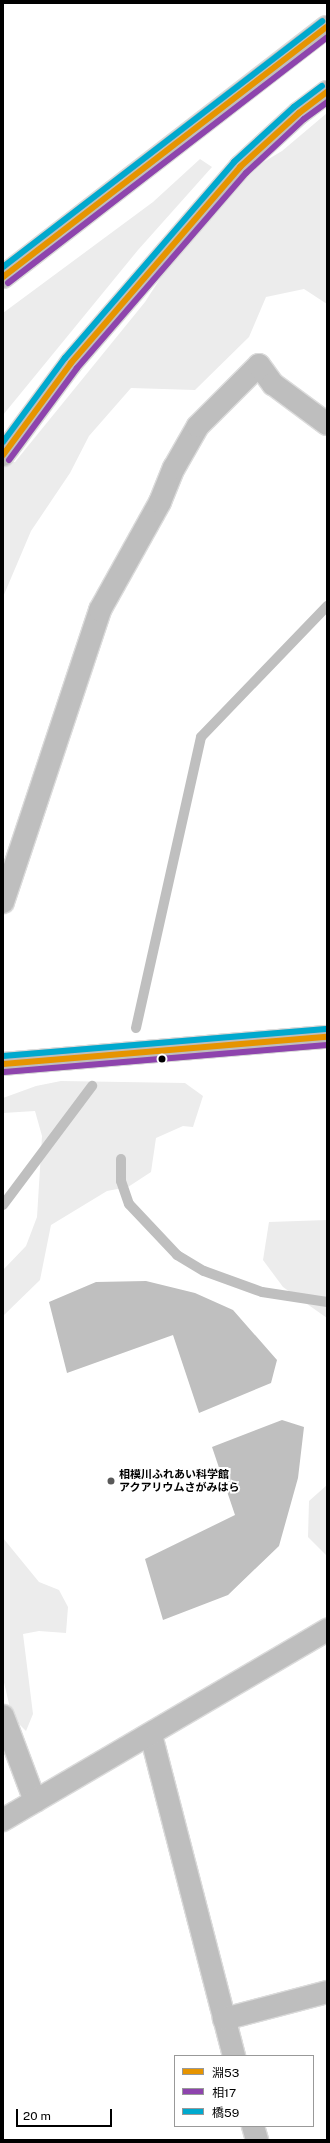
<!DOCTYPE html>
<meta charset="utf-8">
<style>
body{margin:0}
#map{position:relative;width:330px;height:2143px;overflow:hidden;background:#fff;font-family:"Public Sans","Noto Sans JP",sans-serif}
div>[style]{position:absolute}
.green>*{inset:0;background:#ececec}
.water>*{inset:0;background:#bfbfbf}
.stream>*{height:10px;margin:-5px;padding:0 5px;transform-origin:5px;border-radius:5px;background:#bfbfbf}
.roads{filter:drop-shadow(1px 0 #dbdbdb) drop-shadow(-1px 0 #dbdbdb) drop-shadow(0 1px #dbdbdb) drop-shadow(0 -1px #dbdbdb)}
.minor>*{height:22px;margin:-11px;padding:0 11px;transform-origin:11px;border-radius:11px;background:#bebebe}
.major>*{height:22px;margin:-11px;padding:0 11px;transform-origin:11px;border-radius:11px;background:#bebebe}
.bus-1>*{height:6px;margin:-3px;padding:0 3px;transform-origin:3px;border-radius:3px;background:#e69400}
.bus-2>*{height:6px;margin:-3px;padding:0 3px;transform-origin:3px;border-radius:3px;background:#8e44ad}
.bus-3>*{height:6px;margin:-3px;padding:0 3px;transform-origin:3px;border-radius:3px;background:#00a9ce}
.dots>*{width:11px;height:11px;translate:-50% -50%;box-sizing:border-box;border:2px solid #fff;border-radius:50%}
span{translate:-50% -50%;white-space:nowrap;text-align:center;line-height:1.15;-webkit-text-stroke:4px #fff;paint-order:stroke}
.poi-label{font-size:11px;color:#000;font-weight:700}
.left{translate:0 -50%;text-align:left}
.frame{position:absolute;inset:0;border:4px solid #000;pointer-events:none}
.legend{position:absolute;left:174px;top:2055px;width:140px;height:72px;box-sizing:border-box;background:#fff;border:1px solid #999;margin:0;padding:5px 7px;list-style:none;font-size:12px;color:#000}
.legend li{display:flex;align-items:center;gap:8px;height:20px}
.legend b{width:20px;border:1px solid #999}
.scale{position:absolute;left:16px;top:2109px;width:96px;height:18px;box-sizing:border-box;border:2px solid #000;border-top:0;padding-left:5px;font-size:12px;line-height:14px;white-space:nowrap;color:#000;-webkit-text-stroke:3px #fff;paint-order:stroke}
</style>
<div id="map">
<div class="green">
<i style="clip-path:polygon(327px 113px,327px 304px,304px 289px,266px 297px,249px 337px,195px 390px,131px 388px,89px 436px,70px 473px,31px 531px,3px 597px,3px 459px,5px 462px,15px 462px,145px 302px,176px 254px,252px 169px,282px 151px)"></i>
<i style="clip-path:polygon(200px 159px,212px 167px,138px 250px,3px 415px,3px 313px,153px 202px)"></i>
<i style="clip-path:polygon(61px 1081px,185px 1083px,203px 1096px,193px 1127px,183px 1126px,156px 1138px,151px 1172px,128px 1187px,107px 1191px,51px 1225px,40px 1280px,3px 1316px,3px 1270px,26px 1246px,37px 1217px,42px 1136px,35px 1111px,3px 1113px,3px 1098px,36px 1086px)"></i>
<i style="clip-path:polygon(327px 1220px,327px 1318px,283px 1287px,263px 1260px,269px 1222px)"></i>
<i style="clip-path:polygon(327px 1485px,327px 1556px,308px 1537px,309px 1501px)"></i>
<i style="clip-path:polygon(3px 1538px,39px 1582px,59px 1590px,68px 1607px,66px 1633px,39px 1631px,23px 1634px,33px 1714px,26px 1731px,12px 1717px,3px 1678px)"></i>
</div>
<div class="water">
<i style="clip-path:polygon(146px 1281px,195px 1293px,233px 1310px,277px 1360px,271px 1383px,199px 1413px,173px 1335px,67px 1373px,49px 1302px,96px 1282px)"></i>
<i style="clip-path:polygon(282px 1420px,304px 1427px,298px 1478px,279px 1546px,228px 1595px,163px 1620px,145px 1559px,235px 1515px,212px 1447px)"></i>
</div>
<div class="stream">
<i style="left:136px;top:1028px;width:298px;rotate:-77.4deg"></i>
<i style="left:201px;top:737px;width:182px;rotate:-46.1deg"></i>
<i style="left:121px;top:1159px;width:22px;rotate:90deg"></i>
<i style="left:121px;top:1181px;width:24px;rotate:71deg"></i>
<i style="left:129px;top:1204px;width:70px;rotate:46.7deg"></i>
<i style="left:177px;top:1255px;width:31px;rotate:31deg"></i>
<i style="left:204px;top:1271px;width:62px;rotate:19.9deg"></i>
<i style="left:262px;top:1292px;width:66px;rotate:8.7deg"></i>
<i style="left:3px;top:1205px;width:149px;rotate:-53.2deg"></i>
</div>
<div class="roads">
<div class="minor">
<i style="left:3px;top:455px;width:114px;rotate:-53.5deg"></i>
<i style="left:71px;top:363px;width:259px;rotate:-49.2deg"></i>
<i style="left:240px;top:167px;width:80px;rotate:-42.5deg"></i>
<i style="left:299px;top:113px;width:35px;rotate:-37deg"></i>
<i style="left:3px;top:902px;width:308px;rotate:-71.6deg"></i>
<i style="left:100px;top:610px;width:124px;rotate:-60.9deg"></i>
<i style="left:160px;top:502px;width:37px;rotate:-68deg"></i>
<i style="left:174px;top:468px;width:48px;rotate:-60.3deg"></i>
<i style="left:198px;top:426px;width:86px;rotate:-45deg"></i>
<i style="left:259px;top:365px;width:24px;rotate:54deg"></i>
<i style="left:273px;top:384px;width:67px;rotate:36.5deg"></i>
<i style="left:3px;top:1064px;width:325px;rotate:-4.8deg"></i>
<i style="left:3px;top:1716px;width:91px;rotate:69.4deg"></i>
<i style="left:151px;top:1735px;width:332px;rotate:75.5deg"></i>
<i style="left:3px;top:1820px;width:376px;rotate:-30.4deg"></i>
<i style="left:224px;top:2019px;width:106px;rotate:-14.7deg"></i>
<i style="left:253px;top:2126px;width:15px;rotate:74deg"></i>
</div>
<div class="major">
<i style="left:3px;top:277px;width:409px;rotate:-37.7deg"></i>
</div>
</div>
<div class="bus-1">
<i style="left:3px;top:277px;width:409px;rotate:-37.7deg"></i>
<i style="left:3px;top:455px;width:114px;rotate:-53.5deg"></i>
<i style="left:71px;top:363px;width:259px;rotate:-49.2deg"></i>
<i style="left:240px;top:167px;width:80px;rotate:-42.5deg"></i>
<i style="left:299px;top:113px;width:35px;rotate:-37deg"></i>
<i style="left:3px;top:1064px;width:325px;rotate:-4.8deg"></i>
</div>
<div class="bus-2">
<i style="left:8px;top:283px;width:403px;rotate:-37.6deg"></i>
<i style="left:9px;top:460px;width:114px;rotate:-53.5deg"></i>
<i style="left:77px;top:368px;width:258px;rotate:-49.1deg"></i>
<i style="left:246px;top:173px;width:79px;rotate:-43deg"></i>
<i style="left:304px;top:119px;width:29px;rotate:-36deg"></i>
<i style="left:4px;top:1072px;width:324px;rotate:-4.8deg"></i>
</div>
<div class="bus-3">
<i style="left:3px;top:267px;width:403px;rotate:-37.6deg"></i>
<i style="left:3px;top:442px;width:104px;rotate:-53.6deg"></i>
<i style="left:65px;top:358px;width:259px;rotate:-49.2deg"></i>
<i style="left:234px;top:162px;width:81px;rotate:-42.5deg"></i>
<i style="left:294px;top:107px;width:35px;rotate:-37deg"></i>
<i style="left:3px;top:1056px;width:324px;rotate:-4.8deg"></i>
</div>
<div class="dots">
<i style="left:162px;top:1059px;background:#000"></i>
<i style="left:111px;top:1481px;background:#595959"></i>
</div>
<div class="poi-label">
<span class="left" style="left:119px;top:1481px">相模川ふれあい科学館<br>アクアリウムさがみはら</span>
</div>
<div class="frame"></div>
<ul class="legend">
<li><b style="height:5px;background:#e69400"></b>淵53</li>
<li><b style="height:5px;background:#8e44ad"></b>相17</li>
<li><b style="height:5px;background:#00a9ce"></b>橋59</li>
</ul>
<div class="scale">20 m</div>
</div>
